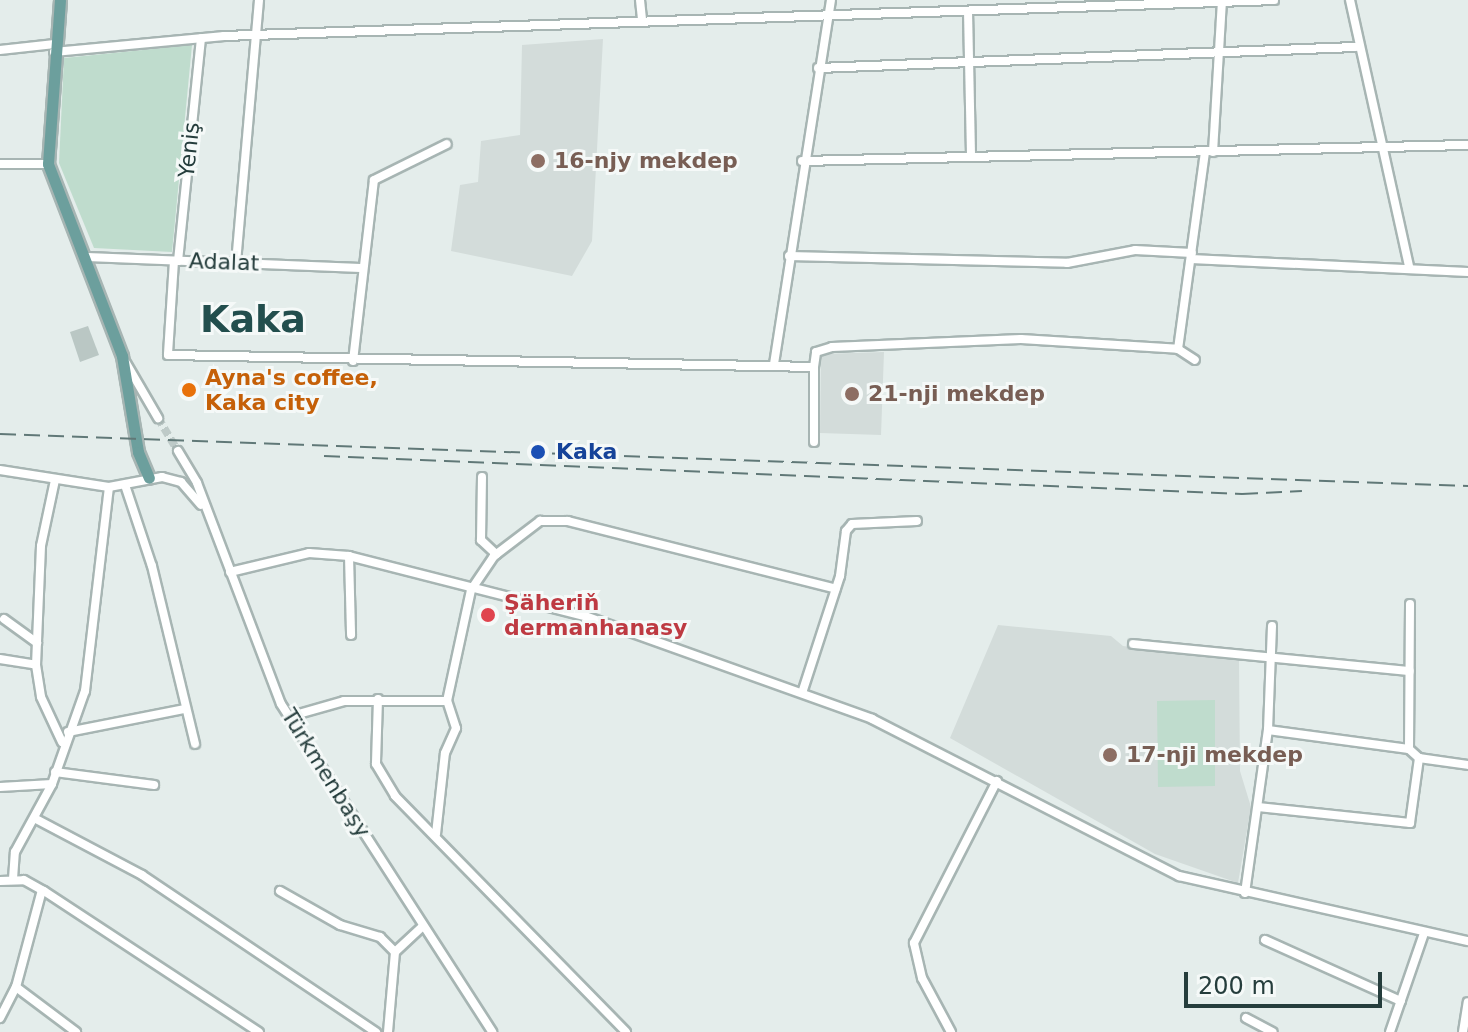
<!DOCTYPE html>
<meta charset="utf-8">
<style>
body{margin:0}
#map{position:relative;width:1468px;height:1032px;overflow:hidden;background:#e4edeb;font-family:"DejaVu Sans",sans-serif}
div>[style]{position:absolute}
.built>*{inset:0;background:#d3dcda}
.green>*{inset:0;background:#bfdccd}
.building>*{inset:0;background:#bac7c4}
.minor-tunnel>*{height:8px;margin-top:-4px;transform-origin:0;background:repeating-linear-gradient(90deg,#becac8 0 8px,transparent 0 12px)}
.roads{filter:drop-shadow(2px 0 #a7b5b3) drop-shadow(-2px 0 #a7b5b3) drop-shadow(0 2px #a7b5b3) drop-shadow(0 -2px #a7b5b3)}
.minor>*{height:8px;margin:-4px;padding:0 4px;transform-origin:4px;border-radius:4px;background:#fff}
.major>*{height:11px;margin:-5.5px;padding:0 5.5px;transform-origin:5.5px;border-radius:5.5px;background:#6c9f9d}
.rail>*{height:2px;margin-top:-1px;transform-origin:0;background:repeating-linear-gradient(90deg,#607877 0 16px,transparent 0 24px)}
.dots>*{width:22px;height:22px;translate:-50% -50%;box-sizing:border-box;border:4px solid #f5f9f8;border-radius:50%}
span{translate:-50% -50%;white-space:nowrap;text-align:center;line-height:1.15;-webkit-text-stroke:6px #f5f9f8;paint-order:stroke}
.street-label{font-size:22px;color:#253d3c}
.education-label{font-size:22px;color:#785e54;font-weight:700}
.left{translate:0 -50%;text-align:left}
.food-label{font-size:22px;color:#c56008;font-weight:700}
.transit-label{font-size:22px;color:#164399;font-weight:700}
.health-label{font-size:22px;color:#be3a42;font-weight:700}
.town-label{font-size:38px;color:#224e4d;font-weight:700}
.scale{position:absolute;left:1184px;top:972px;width:198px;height:36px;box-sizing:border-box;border:4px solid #253d3c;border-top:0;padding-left:10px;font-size:24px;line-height:28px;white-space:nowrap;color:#253d3c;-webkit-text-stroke:6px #f5f9f8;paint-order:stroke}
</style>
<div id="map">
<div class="built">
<i style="clip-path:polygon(603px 39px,592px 241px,572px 276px,451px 251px,460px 185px,478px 182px,481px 141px,520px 135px,522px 45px)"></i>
<i style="clip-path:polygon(884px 352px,881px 435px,820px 433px,821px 354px)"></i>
<i style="clip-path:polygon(998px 625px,1111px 636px,1123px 646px,1239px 660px,1240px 771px,1251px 807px,1238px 883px,1155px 854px,950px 738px)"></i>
</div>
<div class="green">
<i style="clip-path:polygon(192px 45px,172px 252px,94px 248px,59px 163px,64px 58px)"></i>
<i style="clip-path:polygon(1215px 700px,1215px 786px,1158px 787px,1157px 701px)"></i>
</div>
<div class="building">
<i style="clip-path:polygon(88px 326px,99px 355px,80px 362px,70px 332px)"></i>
</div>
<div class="minor-tunnel">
<i style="left:158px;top:418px;width:39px;rotate:59deg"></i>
</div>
<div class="roads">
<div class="minor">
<i style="left:640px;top:0;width:20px;rotate:84deg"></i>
<i style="left:1350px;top:0;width:273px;rotate:77.5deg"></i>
<i style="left:968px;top:11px;width:146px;rotate:88.8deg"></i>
<i style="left:0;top:50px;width:55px;rotate:-6.2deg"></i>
<i style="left:54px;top:52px;width:171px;rotate:-5.4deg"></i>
<i style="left:224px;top:36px;width:1051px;rotate:-1.96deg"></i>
<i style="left:818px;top:68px;width:538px;rotate:-2.24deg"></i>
<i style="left:1213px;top:152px;width:150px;rotate:-86.6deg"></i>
<i style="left:802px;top:161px;width:666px;rotate:-1.38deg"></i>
<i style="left:0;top:164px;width:48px"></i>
<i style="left:789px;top:256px;width:278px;rotate:1.4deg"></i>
<i style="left:1067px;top:263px;width:69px;rotate:-10.8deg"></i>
<i style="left:1135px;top:250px;width:57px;rotate:3deg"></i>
<i style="left:85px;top:257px;width:278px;rotate:2.3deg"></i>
<i style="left:1191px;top:259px;width:277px;rotate:2.7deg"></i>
<i style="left:174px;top:261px;width:94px;rotate:93.7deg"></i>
<i style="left:168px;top:355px;width:646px;rotate:1.06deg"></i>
<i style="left:814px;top:367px;width:75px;rotate:90deg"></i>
<i style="left:178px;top:261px;width:224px;rotate:-84.1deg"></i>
<i style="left:236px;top:263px;width:264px;rotate:-85deg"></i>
<i style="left:1178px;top:349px;width:199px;rotate:-82.2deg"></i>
<i style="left:353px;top:361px;width:182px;rotate:-83.4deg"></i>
<i style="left:374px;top:180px;width:81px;rotate:-26.3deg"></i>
<i style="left:126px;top:363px;width:64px;rotate:59.8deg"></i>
<i style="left:774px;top:364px;width:368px;rotate:-81.1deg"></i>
<i style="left:814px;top:367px;width:15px;rotate:-82deg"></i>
<i style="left:816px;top:352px;width:17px;rotate:-17deg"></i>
<i style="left:832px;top:347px;width:189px;rotate:-2.4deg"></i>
<i style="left:1021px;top:339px;width:157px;rotate:3.6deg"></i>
<i style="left:1178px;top:349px;width:20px;rotate:33deg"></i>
<i style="left:178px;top:451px;width:37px;rotate:59deg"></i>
<i style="left:197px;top:483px;width:236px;rotate:69.2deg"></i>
<i style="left:281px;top:704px;width:390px;rotate:57.2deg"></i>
<i style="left:0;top:470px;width:110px;rotate:8.9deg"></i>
<i style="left:109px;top:487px;width:54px;rotate:-10.7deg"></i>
<i style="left:162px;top:477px;width:20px;rotate:15deg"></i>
<i style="left:181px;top:482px;width:30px;rotate:49deg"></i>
<i style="left:482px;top:477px;width:63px;rotate:90.9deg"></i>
<i style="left:481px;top:540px;width:21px;rotate:43deg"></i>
<i style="left:55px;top:480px;width:67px;rotate:102deg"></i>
<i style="left:41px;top:546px;width:119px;rotate:92.4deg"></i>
<i style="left:36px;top:665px;width:32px;rotate:81deg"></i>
<i style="left:41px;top:697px;width:50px;rotate:65deg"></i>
<i style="left:125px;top:485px;width:85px;rotate:71.6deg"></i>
<i style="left:152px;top:566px;width:183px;rotate:76.4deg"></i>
<i style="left:349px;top:556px;width:79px;rotate:88.5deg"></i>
<i style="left:230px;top:572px;width:81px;rotate:-13.5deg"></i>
<i style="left:309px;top:553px;width:40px;rotate:4.3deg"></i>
<i style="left:349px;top:556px;width:244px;rotate:14.3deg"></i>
<i style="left:585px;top:616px;width:305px;rotate:19.7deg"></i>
<i style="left:872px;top:719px;width:345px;rotate:27.1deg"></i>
<i style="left:1179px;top:876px;width:296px;rotate:12.7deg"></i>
<i style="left:4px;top:619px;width:41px;rotate:36deg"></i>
<i style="left:1133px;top:644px;width:278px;rotate:5.6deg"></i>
<i style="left:0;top:659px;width:36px;rotate:9deg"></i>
<i style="left:803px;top:690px;width:120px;rotate:-72deg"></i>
<i style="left:840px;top:576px;width:45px;rotate:-82.4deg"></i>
<i style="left:846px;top:531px;width:9px;rotate:-49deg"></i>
<i style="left:852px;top:524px;width:65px;rotate:-2.6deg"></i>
<i style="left:378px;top:699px;width:65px;rotate:91.8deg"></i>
<i style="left:376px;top:764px;width:37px;rotate:59deg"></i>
<i style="left:395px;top:796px;width:330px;rotate:45.6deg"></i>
<i style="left:288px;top:717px;width:58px;rotate:-15.9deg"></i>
<i style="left:344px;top:701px;width:103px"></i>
<i style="left:447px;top:701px;width:114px;rotate:-77.8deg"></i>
<i style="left:471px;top:590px;width:41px;rotate:-55.9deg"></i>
<i style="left:494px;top:556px;width:58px;rotate:-37.3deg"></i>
<i style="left:540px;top:521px;width:28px"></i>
<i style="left:568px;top:521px;width:276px;rotate:14.2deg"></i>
<i style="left:1268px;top:730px;width:142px;rotate:7.7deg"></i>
<i style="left:1409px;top:749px;width:13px;rotate:42deg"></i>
<i style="left:1419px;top:758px;width:49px;rotate:8.1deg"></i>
<i style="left:68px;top:732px;width:118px;rotate:-11.2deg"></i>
<i style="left:1409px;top:749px;width:145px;rotate:-89.6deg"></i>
<i style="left:55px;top:772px;width:100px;rotate:7.5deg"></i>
<i style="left:0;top:787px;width:52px;rotate:-3.3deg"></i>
<i style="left:1258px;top:807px;width:153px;rotate:6deg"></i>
<i style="left:1410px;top:823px;width:66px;rotate:-82.1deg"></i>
<i style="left:36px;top:819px;width:120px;rotate:27.8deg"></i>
<i style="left:142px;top:875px;width:282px;rotate:33.9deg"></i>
<i style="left:436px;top:834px;width:81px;rotate:-83.7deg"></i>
<i style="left:445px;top:753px;width:27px;rotate:-66deg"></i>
<i style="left:456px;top:728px;width:28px;rotate:-108deg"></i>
<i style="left:13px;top:879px;width:27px;rotate:-86deg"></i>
<i style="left:15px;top:852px;width:77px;rotate:-61.4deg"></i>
<i style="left:52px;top:784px;width:99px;rotate:-70.5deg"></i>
<i style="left:85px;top:691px;width:205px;rotate:-83.3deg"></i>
<i style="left:0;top:881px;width:24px;rotate:-2deg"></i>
<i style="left:24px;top:880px;width:23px;rotate:29deg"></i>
<i style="left:44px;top:891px;width:257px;rotate:33.3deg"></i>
<i style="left:280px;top:891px;width:69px;rotate:29.5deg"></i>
<i style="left:340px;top:925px;width:42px;rotate:16.7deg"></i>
<i style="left:380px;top:937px;width:21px;rotate:45deg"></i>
<i style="left:1245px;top:893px;width:165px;rotate:-82deg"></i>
<i style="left:1268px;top:730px;width:104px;rotate:-87.8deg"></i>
<i style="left:1265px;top:940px;width:149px;rotate:24.2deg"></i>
<i style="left:16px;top:987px;width:75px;rotate:36.9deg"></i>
<i style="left:0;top:1018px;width:35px;rotate:-63deg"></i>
<i style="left:16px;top:987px;width:100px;rotate:-75deg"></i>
<i style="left:1246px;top:1018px;width:30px;rotate:28deg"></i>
<i style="left:388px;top:1032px;width:80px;rotate:-85deg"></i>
<i style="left:395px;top:952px;width:38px;rotate:-43deg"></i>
<i style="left:951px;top:1032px;width:61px;rotate:-118.2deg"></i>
<i style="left:922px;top:978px;width:36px;rotate:-103deg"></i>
<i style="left:914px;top:943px;width:182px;rotate:-62.9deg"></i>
<i style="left:1390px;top:1032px;width:105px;rotate:-71deg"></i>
<i style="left:1463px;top:1032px;width:30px;rotate:-81deg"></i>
</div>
<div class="major">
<i style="left:60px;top:0;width:164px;rotate:94.2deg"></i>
<i style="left:48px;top:164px;width:206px;rotate:68.9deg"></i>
<i style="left:122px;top:356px;width:97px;rotate:80.5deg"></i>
<i style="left:138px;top:452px;width:28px;rotate:67deg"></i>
</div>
</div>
<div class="rail">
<i style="left:0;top:434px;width:1469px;rotate:2.03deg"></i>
<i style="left:324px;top:456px;width:919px;rotate:2.37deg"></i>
<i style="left:1242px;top:494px;width:60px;rotate:-2.9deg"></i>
</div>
<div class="dots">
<i style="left:538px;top:161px;background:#8d6e63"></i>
<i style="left:189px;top:390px;background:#e8710a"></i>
<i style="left:852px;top:394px;background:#8d6e63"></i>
<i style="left:538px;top:452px;background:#1a4fb4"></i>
<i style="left:488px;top:615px;background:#e0444e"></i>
<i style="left:1110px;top:755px;background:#8d6e63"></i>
</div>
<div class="street-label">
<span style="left:189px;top:150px;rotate:-84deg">Yeniş</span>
<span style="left:224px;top:262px;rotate:2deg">Adalat</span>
<span style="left:326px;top:773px;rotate:58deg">Türkmenbaşy</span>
</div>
<div class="education-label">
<span class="left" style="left:554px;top:161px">16-njy mekdep</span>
<span class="left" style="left:868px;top:394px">21-nji mekdep</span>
<span class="left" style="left:1126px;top:755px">17-nji mekdep</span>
</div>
<div class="food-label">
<span class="left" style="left:205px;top:390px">Ayna's coffee,<br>Kaka city</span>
</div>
<div class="transit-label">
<span class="left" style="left:556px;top:452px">Kaka</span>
</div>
<div class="health-label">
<span class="left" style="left:504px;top:615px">Şäheriň<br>dermanhanasy</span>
</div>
<div class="town-label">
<span style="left:253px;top:320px">Kaka</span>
</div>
<div class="scale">200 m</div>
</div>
